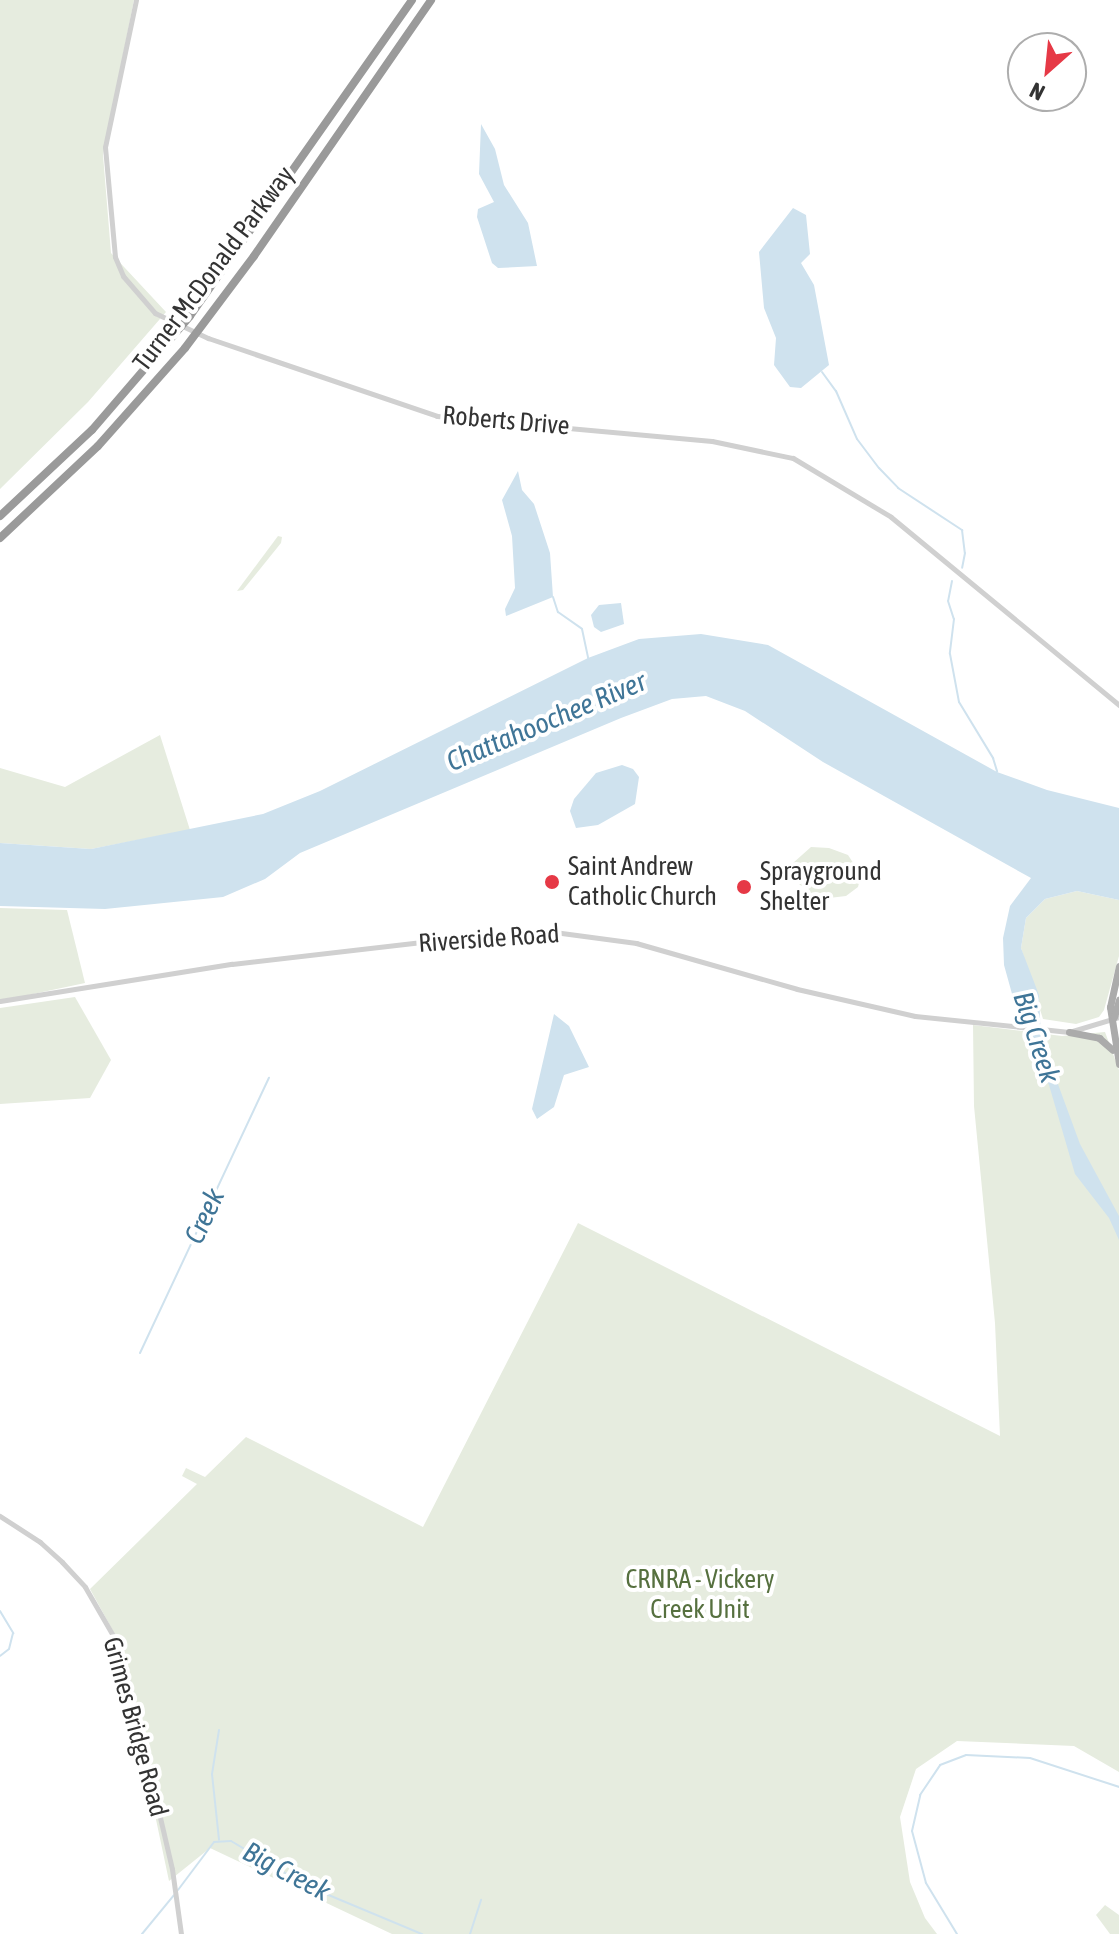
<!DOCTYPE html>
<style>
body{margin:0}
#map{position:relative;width:1119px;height:1934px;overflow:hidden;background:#fff;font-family:"Asap Condensed",sans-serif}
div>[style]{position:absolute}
.green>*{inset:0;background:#e6ecdf}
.water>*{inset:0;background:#cfe2ee}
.stream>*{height:2px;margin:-1px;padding:0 1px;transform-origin:1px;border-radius:1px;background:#cfe2ee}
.tertiary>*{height:5px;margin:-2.5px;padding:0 2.5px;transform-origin:2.5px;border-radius:2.5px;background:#d0d0d0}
.primary>*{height:7px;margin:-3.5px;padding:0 3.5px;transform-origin:3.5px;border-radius:3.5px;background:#ababab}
.motorway>*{height:8px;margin:-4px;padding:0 4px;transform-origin:4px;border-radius:4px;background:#9a9a9a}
.dots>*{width:22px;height:22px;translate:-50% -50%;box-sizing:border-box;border:4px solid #fff;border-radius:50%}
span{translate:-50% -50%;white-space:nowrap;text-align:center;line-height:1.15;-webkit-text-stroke:8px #fff;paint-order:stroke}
.street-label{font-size:26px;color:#333}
.poi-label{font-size:26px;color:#333}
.left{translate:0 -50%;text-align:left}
.park-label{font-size:26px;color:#56703f}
.water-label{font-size:28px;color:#3f7597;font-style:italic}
.north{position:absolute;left:1007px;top:32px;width:80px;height:80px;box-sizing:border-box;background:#fff;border:2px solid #adadad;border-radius:50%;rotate:207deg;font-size:22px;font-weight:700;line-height:32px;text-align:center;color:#333}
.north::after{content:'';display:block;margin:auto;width:28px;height:36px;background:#e63946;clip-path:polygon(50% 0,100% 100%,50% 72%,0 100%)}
</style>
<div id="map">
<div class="green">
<i style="clip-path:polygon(0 0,134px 0,103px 155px,111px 253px,166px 312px,88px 402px,0 489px)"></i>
<i style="clip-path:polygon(278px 536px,282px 537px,281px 543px,243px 590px,237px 591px)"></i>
<i style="clip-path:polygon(160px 735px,190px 830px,91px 849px,0 843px,0 768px,65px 787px)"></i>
<i style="clip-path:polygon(811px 847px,829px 848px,848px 855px,861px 875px,858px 887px,846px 896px,829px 898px,811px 893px,799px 884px,793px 863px)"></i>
<i style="clip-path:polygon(1077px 891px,1119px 900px,1119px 956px,1104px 1010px,1099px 1017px,1076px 1024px,1043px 1019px,1021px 948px,1026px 918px,1045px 899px)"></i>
<i style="clip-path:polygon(0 908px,67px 910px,85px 983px,0 1001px)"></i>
<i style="clip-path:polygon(75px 997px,111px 1060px,90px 1098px,0 1104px,0 1008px)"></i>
<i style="clip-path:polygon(973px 1025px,1062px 1036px,1105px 1032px,1119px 1070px,1119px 1772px,1074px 1746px,957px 1741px,916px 1769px,900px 1817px,910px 1882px,925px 1918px,937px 1934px,392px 1934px,210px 1848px,169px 1881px,118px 1640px,90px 1589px,197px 1484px,182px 1476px,186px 1468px,205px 1477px,246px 1437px,423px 1527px,578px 1223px,1000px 1436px,995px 1323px,974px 1106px)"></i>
<i style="clip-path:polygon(1105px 1905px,1119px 1915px,1119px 1934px,1110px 1934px,1096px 1915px)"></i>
</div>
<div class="water">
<i style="clip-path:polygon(481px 124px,495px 149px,504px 185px,528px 223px,537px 266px,498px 268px,492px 263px,477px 217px,478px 209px,494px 202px,479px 174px)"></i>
<i style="clip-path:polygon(793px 208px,806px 215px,810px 254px,801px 263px,814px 285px,829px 365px,801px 388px,790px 387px,774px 365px,776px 338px,764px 308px,759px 252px)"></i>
<i style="clip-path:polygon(518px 471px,522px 490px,534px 504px,550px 553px,553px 597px,506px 616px,505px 609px,515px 588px,512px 536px,502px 500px)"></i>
<i style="clip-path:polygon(621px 603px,624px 624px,601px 632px,594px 627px,591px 615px,599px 605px)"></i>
<i style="clip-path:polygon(701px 634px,768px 645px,997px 772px,1047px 790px,1119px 808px,1119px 900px,1077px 891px,1045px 899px,1026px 918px,1021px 948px,1039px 995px,1041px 1038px,1080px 1144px,1119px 1216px,1119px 1240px,1109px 1218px,1075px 1174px,1049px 1085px,1019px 1019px,1004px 965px,1003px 938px,1010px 906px,1031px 878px,823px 762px,745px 711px,706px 696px,672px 699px,621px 718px,300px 853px,265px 879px,223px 897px,105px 909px,0 906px,0 843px,91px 849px,263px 814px,320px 791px,588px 658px,639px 639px)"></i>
<i style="clip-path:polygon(622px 765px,633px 769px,639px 777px,635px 804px,598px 825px,576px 828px,570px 811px,574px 799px,596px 773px)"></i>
<i style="clip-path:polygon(554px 1014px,569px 1026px,589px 1067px,564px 1075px,554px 1107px,537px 1119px,532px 1109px)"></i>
</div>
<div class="stream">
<i style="left:822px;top:372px;width:24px;rotate:54deg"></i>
<i style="left:836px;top:391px;width:52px;rotate:66.4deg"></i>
<i style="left:857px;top:439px;width:36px;rotate:53deg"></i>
<i style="left:879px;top:468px;width:28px;rotate:46deg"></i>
<i style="left:898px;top:488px;width:77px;rotate:33.3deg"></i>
<i style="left:962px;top:530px;width:23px;rotate:83deg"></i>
<i style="left:965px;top:553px;width:15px;rotate:101deg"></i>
<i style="left:952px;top:581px;width:20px;rotate:101deg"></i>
<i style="left:948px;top:601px;width:19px;rotate:72deg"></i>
<i style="left:954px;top:619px;width:35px;rotate:97deg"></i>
<i style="left:950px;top:654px;width:49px;rotate:79.4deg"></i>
<i style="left:959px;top:702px;width:66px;rotate:58.7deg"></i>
<i style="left:993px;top:758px;width:14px;rotate:73deg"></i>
<i style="left:553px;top:597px;width:16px;rotate:72deg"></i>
<i style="left:558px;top:612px;width:29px;rotate:35deg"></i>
<i style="left:582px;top:629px;width:30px;rotate:78deg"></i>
<i style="left:140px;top:1353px;width:304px;rotate:-64.9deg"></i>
<i style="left:0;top:1611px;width:26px;rotate:59deg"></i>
<i style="left:13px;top:1633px;width:16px;rotate:104deg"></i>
<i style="left:9px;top:1649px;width:11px;rotate:142deg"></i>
<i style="left:219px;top:1730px;width:45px;rotate:99deg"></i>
<i style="left:212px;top:1774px;width:66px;rotate:83.9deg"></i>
<i style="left:178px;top:1890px;width:60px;rotate:-53.1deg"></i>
<i style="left:214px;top:1842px;width:17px;rotate:-3deg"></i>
<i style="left:231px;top:1841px;width:88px;rotate:30.6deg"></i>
<i style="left:307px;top:1886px;width:125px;rotate:22.7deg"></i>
<i style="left:142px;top:1934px;width:50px;rotate:-50.6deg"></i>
<i style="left:470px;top:1934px;width:36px;rotate:-72deg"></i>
<i style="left:957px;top:1934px;width:60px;rotate:-121.3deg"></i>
<i style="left:926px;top:1883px;width:54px;rotate:-105.1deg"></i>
<i style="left:912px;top:1831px;width:37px;rotate:-77deg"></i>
<i style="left:920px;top:1795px;width:36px;rotate:-56deg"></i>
<i style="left:940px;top:1765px;width:28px;rotate:-21deg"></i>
<i style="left:966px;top:1755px;width:64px;rotate:2.7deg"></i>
<i style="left:1030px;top:1758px;width:94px;rotate:18deg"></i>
</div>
<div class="tertiary">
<i style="left:136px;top:0;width:150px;rotate:101.9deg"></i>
<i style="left:105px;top:147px;width:110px;rotate:84.8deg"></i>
<i style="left:115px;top:257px;width:21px;rotate:67deg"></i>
<i style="left:123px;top:276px;width:49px;rotate:49.1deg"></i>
<i style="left:155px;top:313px;width:59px;rotate:25.3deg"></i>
<i style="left:208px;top:338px;width:242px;rotate:18.8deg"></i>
<i style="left:437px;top:416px;width:276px;rotate:5.2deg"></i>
<i style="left:712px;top:441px;width:83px;rotate:11.9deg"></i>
<i style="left:793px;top:458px;width:114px;rotate:31deg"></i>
<i style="left:891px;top:517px;width:296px;rotate:39.5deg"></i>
<i style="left:0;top:1001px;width:235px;rotate:-9.1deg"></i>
<i style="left:232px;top:964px;width:252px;rotate:-6.6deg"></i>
<i style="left:482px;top:935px;width:72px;rotate:-2.4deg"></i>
<i style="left:554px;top:932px;width:83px;rotate:7.6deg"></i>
<i style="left:636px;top:943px;width:167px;rotate:15.9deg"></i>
<i style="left:797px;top:989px;width:121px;rotate:12.9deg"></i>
<i style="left:915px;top:1016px;width:155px;rotate:5.9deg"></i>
<i style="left:1069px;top:1032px;width:52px;rotate:-16.7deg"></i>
<i style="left:0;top:1516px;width:48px;rotate:33deg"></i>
<i style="left:40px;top:1542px;width:30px;rotate:42deg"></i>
<i style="left:62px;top:1562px;width:34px;rotate:47deg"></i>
<i style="left:85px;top:1587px;width:60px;rotate:60deg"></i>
<i style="left:115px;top:1639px;width:30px;rotate:70deg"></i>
<i style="left:125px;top:1667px;width:207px;rotate:76.9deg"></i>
<i style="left:172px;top:1869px;width:66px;rotate:82.1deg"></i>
</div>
<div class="primary">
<i style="left:1119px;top:966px;width:42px;rotate:102.4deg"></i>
<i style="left:1110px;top:1007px;width:58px;rotate:81deg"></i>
<i style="left:1114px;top:1017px;width:18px;rotate:-74deg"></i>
<i style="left:1069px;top:1032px;width:31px;rotate:11deg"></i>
<i style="left:1099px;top:1038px;width:18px;rotate:41deg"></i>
</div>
<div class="motorway">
<i style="left:0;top:516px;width:126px;rotate:-43.1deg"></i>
<i style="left:92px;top:430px;width:150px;rotate:-49.3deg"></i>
<i style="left:190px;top:316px;width:386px;rotate:-54.9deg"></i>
<i style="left:0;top:538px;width:134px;rotate:-43.2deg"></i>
<i style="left:98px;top:446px;width:131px;rotate:-48.4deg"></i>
<i style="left:185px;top:348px;width:115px;rotate:-53.1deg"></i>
<i style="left:254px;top:256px;width:311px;rotate:-55.3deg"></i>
</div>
<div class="dots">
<i style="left:552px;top:882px;background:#e63946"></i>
<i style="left:744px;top:887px;background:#e63946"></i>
</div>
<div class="street-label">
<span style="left:214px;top:269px;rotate:-53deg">Turner McDonald Parkway</span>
<span style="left:506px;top:421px;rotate:5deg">Roberts Drive</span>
<span style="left:489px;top:939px;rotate:-4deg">Riverside Road</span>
<span style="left:135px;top:1727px;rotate:75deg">Grimes Bridge Road</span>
</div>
<div class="poi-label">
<span class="left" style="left:568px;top:882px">Saint Andrew<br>Catholic Church</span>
<span class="left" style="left:760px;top:887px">Sprayground<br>Shelter</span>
</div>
<div class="park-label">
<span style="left:700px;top:1595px">CRNRA - Vickery<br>Creek Unit</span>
</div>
<div class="water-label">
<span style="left:546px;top:721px;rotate:-23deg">Chattahoochee River</span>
<span style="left:1037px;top:1037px;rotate:72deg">Big Creek</span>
<span style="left:204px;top:1216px;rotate:-65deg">Creek</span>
<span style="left:287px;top:1871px;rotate:28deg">Big Creek</span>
</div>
<div class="north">N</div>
</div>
